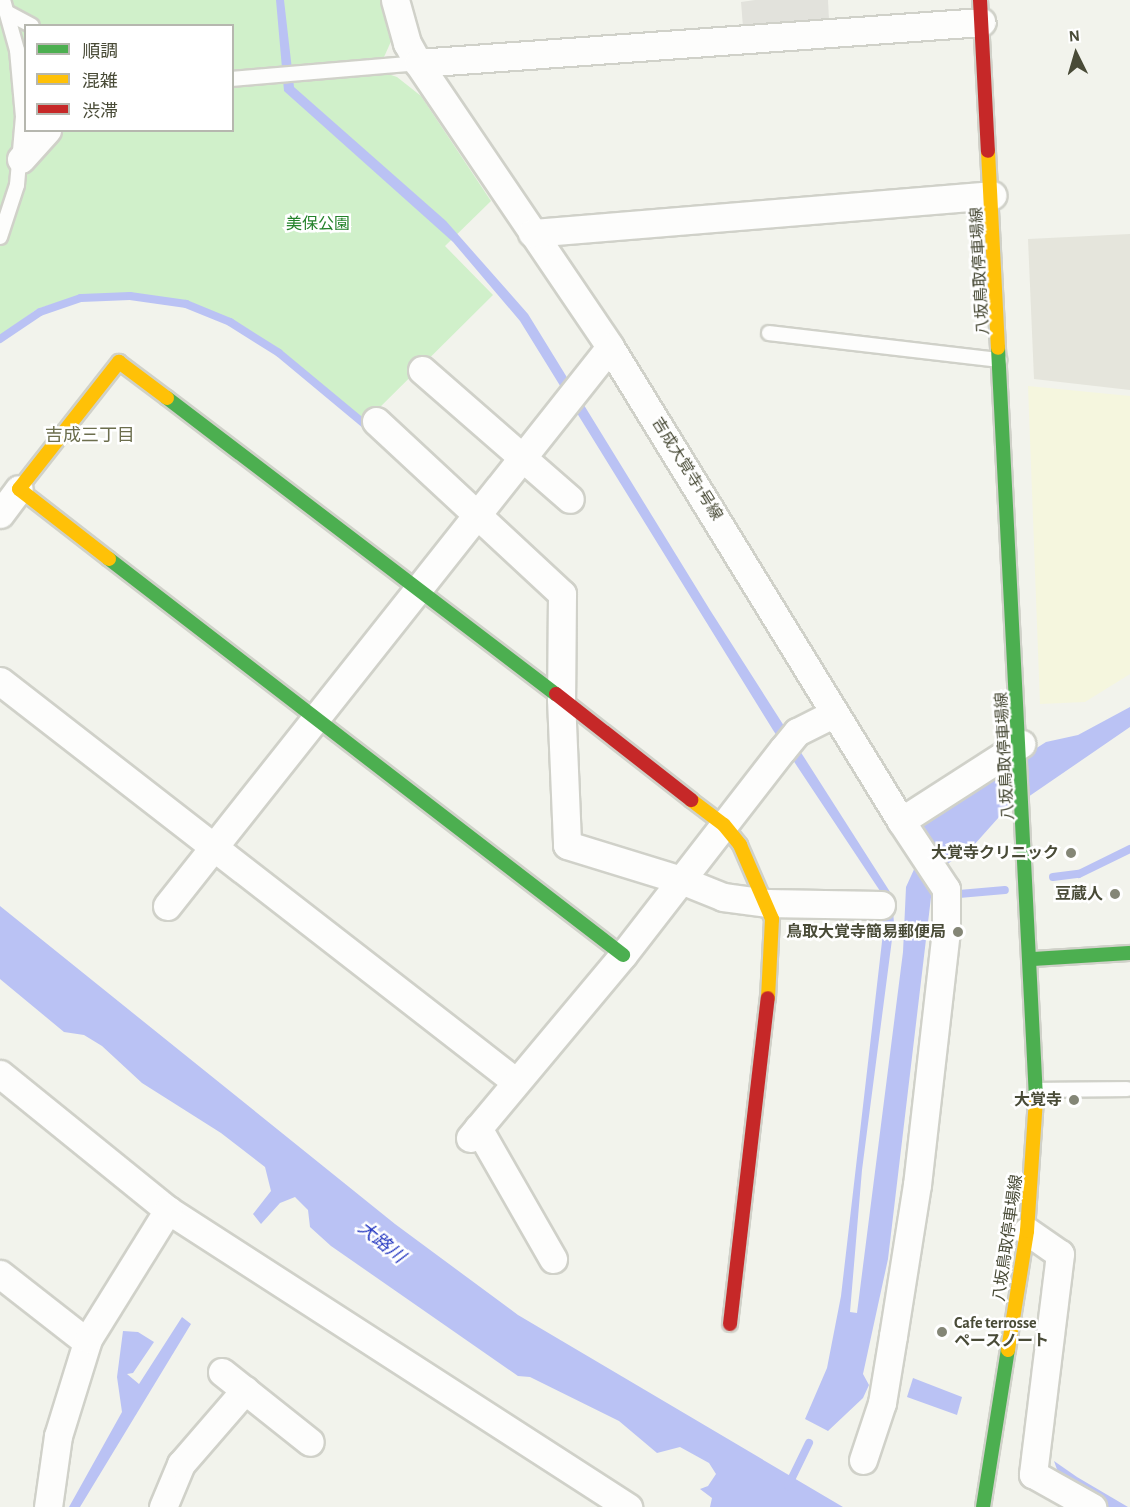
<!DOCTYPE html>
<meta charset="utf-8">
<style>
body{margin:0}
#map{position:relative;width:1130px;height:1507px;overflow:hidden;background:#f2f3ec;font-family:"Alegreya Sans","Noto Sans JP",sans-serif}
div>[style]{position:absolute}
.commercial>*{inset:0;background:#f5f6de}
.industrial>*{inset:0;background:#e5e5dc}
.green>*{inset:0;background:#d0f0ca}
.parking>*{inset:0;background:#e2e2dc}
.water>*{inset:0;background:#bac2f4}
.stream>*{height:8px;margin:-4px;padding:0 4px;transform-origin:4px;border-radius:4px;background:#bac2f4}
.roads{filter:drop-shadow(2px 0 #d0d1c9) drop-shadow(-2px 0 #d0d1c9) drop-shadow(0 2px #d0d1c9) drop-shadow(0 -2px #d0d1c9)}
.lane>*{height:14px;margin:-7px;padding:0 7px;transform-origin:7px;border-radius:7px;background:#fdfdfc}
.street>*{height:27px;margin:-13.5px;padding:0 13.5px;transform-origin:13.5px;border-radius:13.5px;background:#fdfdfc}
.fast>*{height:14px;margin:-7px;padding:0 7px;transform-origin:7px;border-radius:7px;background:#4caf50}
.slow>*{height:14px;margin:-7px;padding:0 7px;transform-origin:7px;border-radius:7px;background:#ffc107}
.jam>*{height:14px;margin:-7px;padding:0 7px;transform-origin:7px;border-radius:7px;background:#c62828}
.dots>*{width:16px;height:16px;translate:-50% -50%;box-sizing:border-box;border:3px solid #fff;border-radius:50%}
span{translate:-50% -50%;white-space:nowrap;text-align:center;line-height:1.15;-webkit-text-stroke:5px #fff;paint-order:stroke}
.park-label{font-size:16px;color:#24822b}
.street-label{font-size:16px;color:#494b37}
.poi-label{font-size:16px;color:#494b37;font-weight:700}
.right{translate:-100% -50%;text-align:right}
.left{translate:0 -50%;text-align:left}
.neighbourhood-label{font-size:18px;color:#6c6e4d}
.water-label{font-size:18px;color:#2538c1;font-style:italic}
.legend{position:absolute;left:24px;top:24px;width:210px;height:108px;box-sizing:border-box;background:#fff;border:2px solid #b6b7af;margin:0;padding:8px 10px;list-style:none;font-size:18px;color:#494b37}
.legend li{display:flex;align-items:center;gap:12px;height:30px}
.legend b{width:30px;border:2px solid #b6b7af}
.north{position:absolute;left:1046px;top:24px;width:60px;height:60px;-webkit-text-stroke:4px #fff;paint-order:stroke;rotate:355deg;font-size:16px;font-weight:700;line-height:24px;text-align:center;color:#494b37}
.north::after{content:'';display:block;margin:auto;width:21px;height:27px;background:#494b37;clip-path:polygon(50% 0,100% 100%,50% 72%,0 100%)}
</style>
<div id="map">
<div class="commercial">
<i style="clip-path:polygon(1028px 386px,1130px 396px,1130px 674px,1085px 702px,1040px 704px)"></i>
</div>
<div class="industrial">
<i style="clip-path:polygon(1130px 234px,1130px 390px,1034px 379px,1028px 239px)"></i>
</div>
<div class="green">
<i style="clip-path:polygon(evenodd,0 0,383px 0,393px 37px,384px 57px,385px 73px,397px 77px,421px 96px,491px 201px,445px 246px,493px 295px,366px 421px,279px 350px,230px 319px,187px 301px,130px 293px,81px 295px,37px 309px,0 336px,0 0,26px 26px,232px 26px,232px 130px,26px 130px,26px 26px)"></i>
</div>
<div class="parking">
<i style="clip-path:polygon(755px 0,828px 0,829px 20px,743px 27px,741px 2px)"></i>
</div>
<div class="water">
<i style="clip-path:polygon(276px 0,284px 0,294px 87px,446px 221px,528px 314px,710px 610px,892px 895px,894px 924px,862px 1170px,850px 1312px,857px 1313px,903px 952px,906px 887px,916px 865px,917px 825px,1046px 742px,1078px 735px,1130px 707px,1130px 727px,999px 817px,974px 845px,946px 865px,932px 889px,888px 1259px,863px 1374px,869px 1385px,863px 1398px,828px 1431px,805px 1419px,827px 1368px,841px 1296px,883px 933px,882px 894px,773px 730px,520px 321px,453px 242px,284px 91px)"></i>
<i style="clip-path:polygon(0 906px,395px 1224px,518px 1315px,843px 1507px,710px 1507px,712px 1498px,700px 1489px,708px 1486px,716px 1474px,709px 1463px,680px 1447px,657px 1453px,619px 1421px,530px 1377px,518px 1376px,331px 1246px,310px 1227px,308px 1210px,295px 1197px,280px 1203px,261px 1224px,253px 1214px,271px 1191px,265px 1167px,221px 1133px,142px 1083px,102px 1046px,84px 1035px,64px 1032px,0 979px)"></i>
<i style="clip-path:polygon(182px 1317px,191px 1324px,80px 1507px,69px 1507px,122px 1412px,117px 1377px,123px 1331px,138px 1332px,154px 1342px,133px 1373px,127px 1374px,139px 1384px)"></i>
<i style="clip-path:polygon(913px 1378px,962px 1397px,957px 1415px,907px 1397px)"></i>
<i style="clip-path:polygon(1054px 1461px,1077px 1477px,1128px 1507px,1105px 1507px,1061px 1481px)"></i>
</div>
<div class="stream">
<i style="left:0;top:339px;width:48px;rotate:-34deg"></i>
<i style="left:40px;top:312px;width:43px;rotate:-18.9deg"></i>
<i style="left:81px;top:298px;width:49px;rotate:-2.3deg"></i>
<i style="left:130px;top:296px;width:57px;rotate:8.1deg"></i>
<i style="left:186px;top:304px;width:48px;rotate:22.2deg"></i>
<i style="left:230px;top:322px;width:58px;rotate:32.3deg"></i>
<i style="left:279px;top:353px;width:114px;rotate:39.7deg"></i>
<i style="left:1053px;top:877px;width:26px;rotate:-7deg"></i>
<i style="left:1079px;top:874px;width:57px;rotate:-26.1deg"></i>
<i style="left:959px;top:894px;width:46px;rotate:-5deg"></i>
<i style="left:788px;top:1486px;width:48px;rotate:-64deg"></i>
</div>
<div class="roads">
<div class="lane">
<i style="left:8px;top:13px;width:27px;rotate:28deg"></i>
<i style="left:232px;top:79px;width:187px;rotate:-4.9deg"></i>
<i style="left:0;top:237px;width:55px;rotate:-71.9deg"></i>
<i style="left:17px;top:185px;width:68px;rotate:-85deg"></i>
<i style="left:23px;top:117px;width:67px;rotate:-95.1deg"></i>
<i style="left:17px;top:50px;width:52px;rotate:-105.6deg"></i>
<i style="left:769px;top:333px;width:232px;rotate:6.7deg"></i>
<i style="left:1037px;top:1090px;width:90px;rotate:-0.6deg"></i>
</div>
<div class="street">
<i style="left:395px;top:0;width:45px;rotate:74.4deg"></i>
<i style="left:407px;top:43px;width:23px;rotate:61deg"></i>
<i style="left:418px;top:63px;width:343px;rotate:55.9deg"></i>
<i style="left:610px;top:347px;width:556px;rotate:58.45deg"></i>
<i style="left:901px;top:821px;width:143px;rotate:-32.7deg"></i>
<i style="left:418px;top:63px;width:565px;rotate:-4.16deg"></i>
<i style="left:21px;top:159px;width:39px;rotate:-48deg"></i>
<i style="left:532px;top:233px;width:462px;rotate:-4.7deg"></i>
<i style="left:422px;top:370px;width:196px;rotate:41.1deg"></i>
<i style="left:376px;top:421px;width:254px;rotate:42.9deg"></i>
<i style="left:562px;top:594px;width:105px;rotate:90.5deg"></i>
<i style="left:561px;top:699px;width:146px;rotate:87.6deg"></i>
<i style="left:567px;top:845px;width:119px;rotate:17.1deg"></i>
<i style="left:681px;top:880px;width:45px;rotate:22deg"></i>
<i style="left:723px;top:897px;width:44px;rotate:7.8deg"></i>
<i style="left:767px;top:903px;width:114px;rotate:1deg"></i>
<i style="left:0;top:514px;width:31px;rotate:-53deg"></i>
<i style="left:0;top:681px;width:653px;rotate:37.85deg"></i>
<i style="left:167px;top:906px;width:713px;rotate:-51.6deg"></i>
<i style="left:0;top:1074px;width:216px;rotate:39deg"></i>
<i style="left:168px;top:1210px;width:548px;rotate:32.85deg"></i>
<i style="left:478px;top:1128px;width:151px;rotate:60.2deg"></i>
<i style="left:470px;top:1138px;width:239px;rotate:-50.1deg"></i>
<i style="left:623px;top:955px;width:261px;rotate:-52.2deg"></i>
<i style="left:783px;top:749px;width:22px;rotate:-51deg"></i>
<i style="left:797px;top:732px;width:42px;rotate:-26.6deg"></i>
<i style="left:1027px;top:1231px;width:40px;rotate:34.9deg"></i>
<i style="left:1060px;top:1254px;width:222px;rotate:97deg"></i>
<i style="left:1033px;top:1474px;width:68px;rotate:29.2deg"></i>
<i style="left:0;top:1274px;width:110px;rotate:38deg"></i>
<i style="left:222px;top:1372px;width:112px;rotate:38.5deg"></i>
<i style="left:863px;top:1460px;width:60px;rotate:-71.6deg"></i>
<i style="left:882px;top:1403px;width:68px;rotate:-80.7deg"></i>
<i style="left:893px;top:1336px;width:153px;rotate:-81deg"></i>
<i style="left:917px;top:1185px;width:256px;rotate:-83.5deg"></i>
<i style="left:946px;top:931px;width:42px;rotate:-90deg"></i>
<i style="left:946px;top:889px;width:82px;rotate:-123.5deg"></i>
<i style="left:48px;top:1507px;width:72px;rotate:-82deg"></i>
<i style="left:58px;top:1436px;width:102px;rotate:-72.8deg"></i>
<i style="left:88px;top:1339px;width:152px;rotate:-58.2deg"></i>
<i style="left:163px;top:1507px;width:47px;rotate:-67.3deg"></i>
<i style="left:181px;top:1464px;width:98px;rotate:-49.1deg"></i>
</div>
<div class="fast">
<i style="left:998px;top:348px;width:751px;rotate:87.1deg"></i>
<i style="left:167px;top:398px;width:489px;rotate:37.3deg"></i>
<i style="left:109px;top:559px;width:649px;rotate:37.61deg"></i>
<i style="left:1032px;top:959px;width:98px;rotate:-3.5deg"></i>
<i style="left:983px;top:1507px;width:159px;rotate:-81deg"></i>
</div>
<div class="slow">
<i style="left:988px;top:151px;width:197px;rotate:87.1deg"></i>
<i style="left:109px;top:559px;width:114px;rotate:-142.1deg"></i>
<i style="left:19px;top:489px;width:162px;rotate:-51.8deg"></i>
<i style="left:119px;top:362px;width:60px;rotate:36.9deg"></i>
<i style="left:691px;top:800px;width:41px;rotate:37.1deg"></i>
<i style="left:724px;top:825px;width:26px;rotate:51deg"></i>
<i style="left:740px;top:845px;width:81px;rotate:66.6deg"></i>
<i style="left:772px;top:919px;width:79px;rotate:92.9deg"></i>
<i style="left:1008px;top:1350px;width:121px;rotate:-80.9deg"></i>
<i style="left:1027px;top:1231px;width:133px;rotate:-86.1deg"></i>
</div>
<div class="jam">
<i style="left:980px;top:0;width:151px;rotate:87deg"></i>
<i style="left:556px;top:694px;width:172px;rotate:38.1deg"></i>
<i style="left:730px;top:1324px;width:328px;rotate:-83.4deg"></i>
</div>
</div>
<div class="dots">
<i style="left:1071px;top:853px;background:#848676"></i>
<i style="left:1115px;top:894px;background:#848676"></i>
<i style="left:958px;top:932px;background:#848676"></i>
<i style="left:1074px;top:1100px;background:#848676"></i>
<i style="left:942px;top:1332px;background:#848676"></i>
</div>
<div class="park-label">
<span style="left:318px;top:224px">美保公園</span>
</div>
<div class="street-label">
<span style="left:980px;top:271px;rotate:-93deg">八坂鳥取停車場線</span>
<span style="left:687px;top:469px;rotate:58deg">吉成大覚寺1号線</span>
<span style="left:1005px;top:756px;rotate:-93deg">八坂鳥取停車場線</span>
<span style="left:1008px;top:1238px;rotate:-82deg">八坂鳥取停車場線</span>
</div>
<div class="poi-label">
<span class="right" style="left:1059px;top:853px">大覚寺クリニック</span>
<span class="right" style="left:1103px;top:894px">豆蔵人</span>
<span class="right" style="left:946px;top:932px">鳥取大覚寺簡易郵便局</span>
<span class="right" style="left:1062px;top:1100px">大覚寺</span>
<span class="left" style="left:954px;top:1332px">Cafe terrosse<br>ペースノート</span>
</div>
<div class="neighbourhood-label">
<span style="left:90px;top:436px">吉成三丁目</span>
</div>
<div class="water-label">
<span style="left:381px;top:1243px;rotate:39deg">大路川</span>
</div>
<ul class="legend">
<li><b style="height:8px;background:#4caf50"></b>順調</li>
<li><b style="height:8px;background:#ffc107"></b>混雑</li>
<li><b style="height:8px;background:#c62828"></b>渋滞</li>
</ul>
<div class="north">N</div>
</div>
